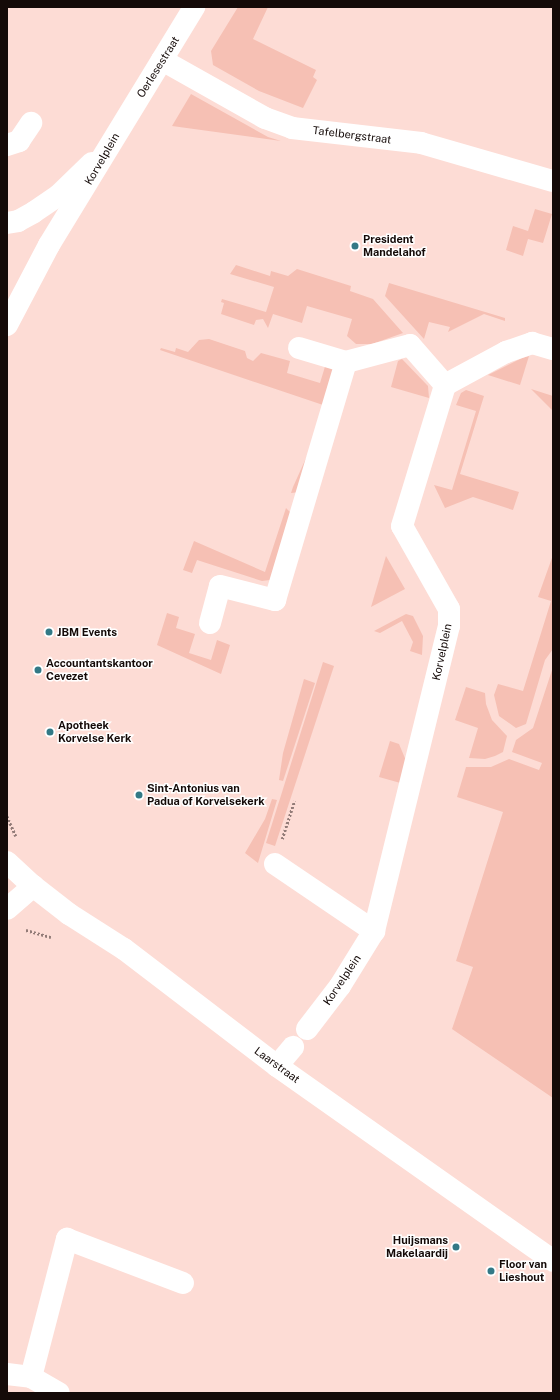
<!DOCTYPE html>
<style>
body{margin:0}
#map{position:relative;width:560px;height:1400px;overflow:hidden;background:#fddcd5;font-family:"Public Sans",sans-serif}
div>[style]{position:absolute}
.green>*{inset:0;background:#f6c0b4}
.path>*{height:2.5px;margin-top:-1.25px;transform-origin:0;background:repeating-linear-gradient(90deg,#937c78 0 2px,transparent 0 4px)}
.minor>*{height:22px;margin:-11px;padding:0 11px;transform-origin:11px;border-radius:11px;background:#fff}
.dots>*{width:11px;height:11px;translate:-50% -50%;box-sizing:border-box;border:2px solid #fff;border-radius:50%}
span{translate:-50% -50%;white-space:nowrap;text-align:center;line-height:1.15;-webkit-text-stroke:3px #fff;paint-order:stroke}
.street-label{font-size:11px;color:#140a08}
.poi-label{font-size:11px;color:#140a08;font-weight:700}
.left{translate:0 -50%;text-align:left}
.right{translate:-100% -50%;text-align:right}
.frame{position:absolute;inset:0;border:8px solid #140a08;pointer-events:none}
</style>
<div id="map">
<div class="green">
<i style="clip-path:polygon(238px 7px,268px 7px,253px 39px,316px 70px,313px 77px,317px 80px,303px 108px,259px 91px,213px 65px,211px 51px)"></i>
<i style="clip-path:polygon(191px 94px,268px 137px,281px 141px,172px 126px)"></i>
<i style="clip-path:polygon(535px 209px,552px 214px,543px 243px,528px 239px,523px 256px,506px 250px,513px 226px,528px 231px)"></i>
<i style="clip-path:polygon(236px 265px,270px 276px,271px 271px,288px 276px,297px 269px,351px 286px,350px 291px,373px 299px,403px 333px,372px 344px,356px 344px,347px 336px,352px 319px,307px 306px,302px 323px,273px 314px,268px 328px,263px 319px,256px 320px,254px 325px,221px 314px,224px 303px,221px 302px,222px 299px,266px 312px,274px 287px,230px 274px)"></i>
<i style="clip-path:polygon(389px 283px,505px 318px,505px 321px,484px 314px,448px 332px,450px 327px,429px 322px,424px 339px,385px 296px)"></i>
<i style="clip-path:polygon(209px 339px,245px 351px,247px 358px,253px 361px,261px 353px,290px 361px,287px 373px,320px 383px,327px 360px,334px 363px,329px 407px,160px 350px,161px 348px,175px 352px,176px 348px,188px 352px,199px 340px)"></i>
<i style="clip-path:polygon(529px 356px,520px 385px,488px 375px,522px 358px)"></i>
<i style="clip-path:polygon(402px 359px,428px 386px,429px 398px,391px 387px,398px 361px)"></i>
<i style="clip-path:polygon(531px 389px,553px 396px,553px 411px)"></i>
<i style="clip-path:polygon(466px 390px,484px 396px,460px 474px,519px 492px,513px 510px,473px 497px,445px 508px,434px 485px,452px 490px,476px 411px,456px 405px,461px 393px)"></i>
<i style="clip-path:polygon(329px 407px,300px 492px,291px 493px,293px 487px)"></i>
<i style="clip-path:polygon(286px 508px,293px 515px,270px 580px,262px 581px,197px 560px,192px 573px,183px 570px,194px 541px,265px 572px)"></i>
<i style="clip-path:polygon(553px 555px,553px 649px,545px 660px,526px 724px,516px 728px,499px 716px,494px 695px,498px 684px,523px 691px,551px 601px,538px 597px)"></i>
<i style="clip-path:polygon(386px 556px,405px 589px,371px 607px)"></i>
<i style="clip-path:polygon(167px 613px,179px 617px,176px 628px,195px 634px,189px 653px,211px 660px,217px 640px,230px 645px,221px 674px,157px 645px)"></i>
<i style="clip-path:polygon(406px 614px,413px 616px,423px 636px,422px 655px,410px 651px,413px 642px,402px 621px,380px 633px,374px 631px)"></i>
<i style="clip-path:polygon(323px 662px,334px 666px,275px 846px,266px 843px)"></i>
<i style="clip-path:polygon(553px 667px,553px 1098px,452px 1029px,473px 967px,456px 961px,503px 812px,457px 797px,466px 767px,491px 767px,509px 759px,539px 770px,542px 763px,512px 752px,516px 740px,533px 728px)"></i>
<i style="clip-path:polygon(304px 679px,315px 683px,283px 781px,279px 780px,283px 753px)"></i>
<i style="clip-path:polygon(466px 687px,485px 693px,486px 704px,492px 720px,507px 736px,503px 752px,495px 756px,485px 759px,469px 758px,478px 728px,455px 720px)"></i>
<i style="clip-path:polygon(390px 741px,399px 744px,407px 763px,404px 784px,379px 777px)"></i>
<i style="clip-path:polygon(272px 799px,277px 800px,258px 863px,245px 853px,265px 819px)"></i>
</div>
<div class="path">
<i style="left:7px;top:816px;width:22px;rotate:66deg"></i>
<i style="left:282px;top:839px;width:40px;rotate:-72deg"></i>
<i style="left:26px;top:930px;width:26px;rotate:16deg"></i>
</div>
<div class="minor">
<i style="left:162px;top:60px;width:118px;rotate:29.4deg"></i>
<i style="left:265px;top:118px;width:29px;rotate:20deg"></i>
<i style="left:292px;top:128px;width:130px;rotate:6.6deg"></i>
<i style="left:421px;top:143px;width:137px;rotate:16.1deg"></i>
<i style="left:7px;top:145px;width:13px;rotate:-18deg"></i>
<i style="left:19px;top:141px;width:22px;rotate:-56deg"></i>
<i style="left:7px;top:223px;width:11px;rotate:-10deg"></i>
<i style="left:18px;top:221px;width:18px;rotate:-29deg"></i>
<i style="left:34px;top:212px;width:30px;rotate:-34deg"></i>
<i style="left:59px;top:195px;width:46px;rotate:-44.1deg"></i>
<i style="left:7px;top:325px;width:90px;rotate:-62.3deg"></i>
<i style="left:49px;top:245px;width:279px;rotate:-58.6deg"></i>
<i style="left:299px;top:348px;width:49px;rotate:16.6deg"></i>
<i style="left:210px;top:623px;width:38px;rotate:-75deg"></i>
<i style="left:220px;top:586px;width:57px;rotate:14.3deg"></i>
<i style="left:275px;top:600px;width:248px;rotate:-73.4deg"></i>
<i style="left:346px;top:362px;width:66px;rotate:-14.9deg"></i>
<i style="left:410px;top:345px;width:53px;rotate:48.8deg"></i>
<i style="left:7px;top:862px;width:35px;rotate:43deg"></i>
<i style="left:33px;top:886px;width:46px;rotate:37.9deg"></i>
<i style="left:69px;top:914px;width:65px;rotate:32.5deg"></i>
<i style="left:124px;top:949px;width:193px;rotate:37.4deg"></i>
<i style="left:277px;top:1066px;width:338px;rotate:35.2deg"></i>
<i style="left:275px;top:864px;width:120px;rotate:34.1deg"></i>
<i style="left:7px;top:909px;width:35px;rotate:-41deg"></i>
<i style="left:307px;top:1029px;width:54px;rotate:-52.5deg"></i>
<i style="left:340px;top:986px;width:65px;rotate:-58.3deg"></i>
<i style="left:374px;top:931px;width:314px;rotate:-76.2deg"></i>
<i style="left:449px;top:626px;width:17px;rotate:-90deg"></i>
<i style="left:449px;top:609px;width:95px;rotate:-119.5deg"></i>
<i style="left:402px;top:526px;width:147px;rotate:-73deg"></i>
<i style="left:445px;top:385px;width:69px;rotate:-28.4deg"></i>
<i style="left:506px;top:352px;width:28px;rotate:-19deg"></i>
<i style="left:532px;top:343px;width:22px;rotate:16deg"></i>
<i style="left:277px;top:1066px;width:25px;rotate:-50deg"></i>
<i style="left:7px;top:1374px;width:24px;rotate:7deg"></i>
<i style="left:31px;top:1377px;width:32px;rotate:30deg"></i>
<i style="left:31px;top:1377px;width:143px;rotate:-75.4deg"></i>
<i style="left:67px;top:1239px;width:124px;rotate:20.8deg"></i>
</div>
<div class="dots">
<i style="left:355px;top:246px;background:#337986"></i>
<i style="left:49px;top:632px;background:#337986"></i>
<i style="left:38px;top:670px;background:#337986"></i>
<i style="left:50px;top:732px;background:#337986"></i>
<i style="left:139px;top:795px;background:#337986"></i>
<i style="left:456px;top:1247px;background:#337986"></i>
<i style="left:491px;top:1271px;background:#337986"></i>
</div>
<div class="street-label">
<span style="left:158px;top:67px;rotate:-58deg">Oerlesestraat</span>
<span style="left:352px;top:135px;rotate:7deg">Tafelbergstraat</span>
<span style="left:102px;top:159px;rotate:-60deg">Korvelplein</span>
<span style="left:442px;top:652px;rotate:-78deg">Korvelplein</span>
<span style="left:342px;top:980px;rotate:-56deg">Korvelplein</span>
<span style="left:277px;top:1065px;rotate:36deg">Laarstraat</span>
</div>
<div class="poi-label">
<span class="left" style="left:363px;top:246px">President<br>Mandelahof</span>
<span class="left" style="left:57px;top:632px">JBM Events</span>
<span class="left" style="left:46px;top:670px">Accountantskantoor<br>Cevezet</span>
<span class="left" style="left:58px;top:732px">Apotheek<br>Korvelse Kerk</span>
<span class="left" style="left:147px;top:795px">Sint-Antonius van<br>Padua of Korvelsekerk</span>
<span class="right" style="left:448px;top:1247px">Huijsmans<br>Makelaardij</span>
<span class="left" style="left:499px;top:1271px">Floor van<br>Lieshout</span>
</div>
<div class="frame"></div>
</div>
